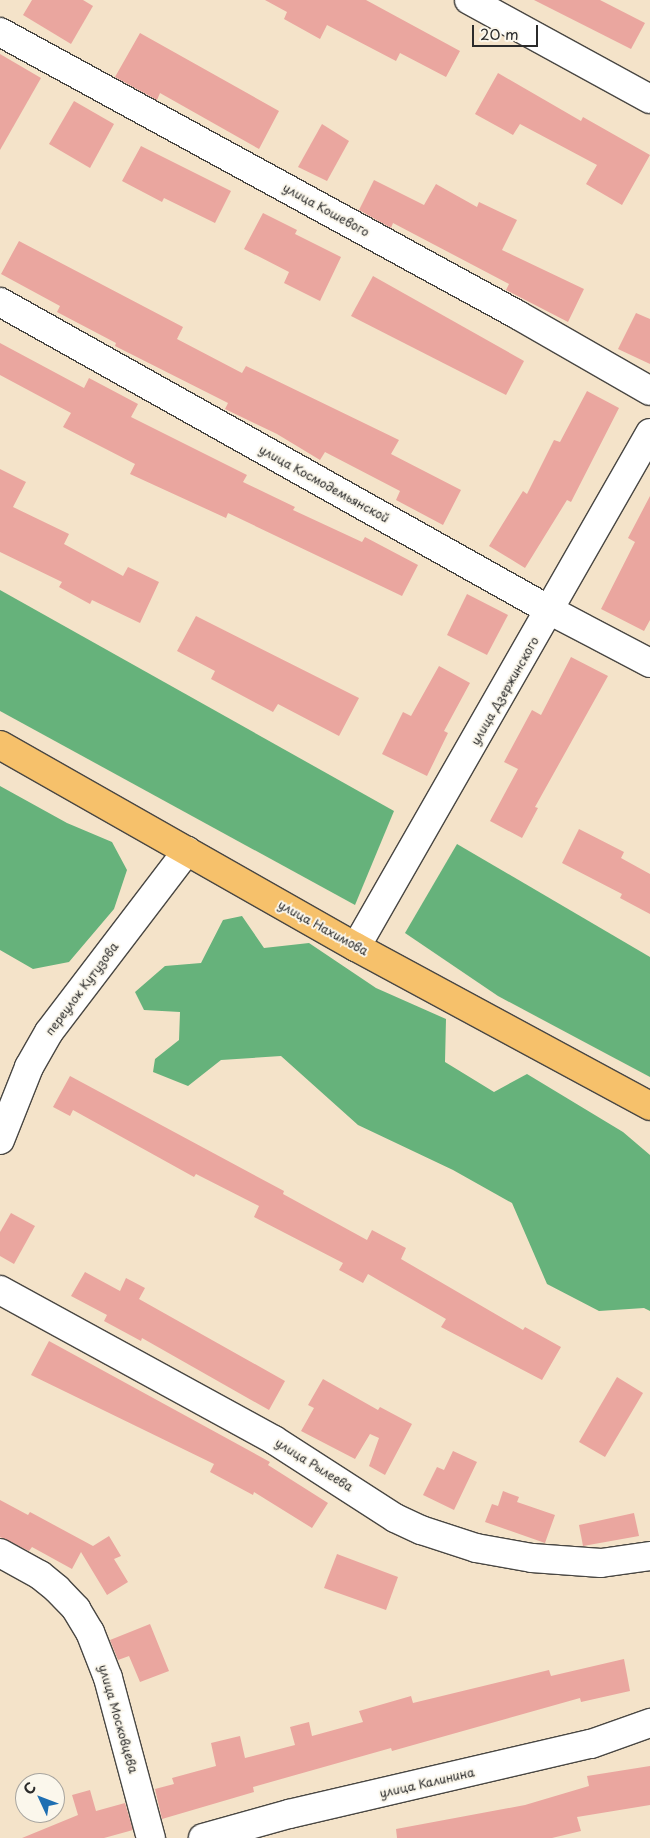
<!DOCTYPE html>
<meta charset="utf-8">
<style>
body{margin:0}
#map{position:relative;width:650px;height:1838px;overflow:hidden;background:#f4e3c9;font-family:"Playpen Sans",sans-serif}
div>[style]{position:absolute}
.forest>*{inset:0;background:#66b27b}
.building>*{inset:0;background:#eaa69f}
.roads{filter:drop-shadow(1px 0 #494743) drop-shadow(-1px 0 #494743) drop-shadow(0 1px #494743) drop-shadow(0 -1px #494743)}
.minor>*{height:28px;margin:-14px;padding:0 14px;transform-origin:14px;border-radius:14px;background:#fff}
.major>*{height:28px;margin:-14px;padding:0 14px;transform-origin:14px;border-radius:14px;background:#f6c16b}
span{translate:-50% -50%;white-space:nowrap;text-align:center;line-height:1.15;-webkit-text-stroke:4px #fbf7ec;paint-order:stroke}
.street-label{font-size:12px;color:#2b2b2b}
.north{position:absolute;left:15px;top:1773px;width:50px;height:50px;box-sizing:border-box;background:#fbf7ec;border:1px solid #a8a59f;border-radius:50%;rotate:313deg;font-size:14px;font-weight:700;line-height:20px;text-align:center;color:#2b2b2b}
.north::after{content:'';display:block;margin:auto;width:18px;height:22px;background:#1f6fb2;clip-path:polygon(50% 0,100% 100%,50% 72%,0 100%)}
.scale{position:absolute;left:472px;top:25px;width:66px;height:22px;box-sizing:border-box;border:2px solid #2b2b2b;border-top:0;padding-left:6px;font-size:15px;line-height:18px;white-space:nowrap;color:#2b2b2b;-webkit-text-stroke:4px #fbf7ec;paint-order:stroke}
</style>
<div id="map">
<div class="forest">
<i style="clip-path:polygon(0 590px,394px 811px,355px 905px,0 711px)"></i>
<i style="clip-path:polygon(0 786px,67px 823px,112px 842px,127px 870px,114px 909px,69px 962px,33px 969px,0 950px)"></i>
<i style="clip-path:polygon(457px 844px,650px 957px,650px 1077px,498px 996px,405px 933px)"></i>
<i style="clip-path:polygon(242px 916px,264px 948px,309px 943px,376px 988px,446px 1019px,445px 1062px,494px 1092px,527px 1074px,623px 1132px,650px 1155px,650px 1311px,644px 1308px,599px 1311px,547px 1284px,512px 1203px,453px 1170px,358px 1125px,281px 1056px,221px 1060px,188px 1086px,153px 1072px,155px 1059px,179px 1040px,180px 1012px,144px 1010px,135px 992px,165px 966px,201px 963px,223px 920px)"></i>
</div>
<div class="building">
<i style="clip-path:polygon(32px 0,83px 0,93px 6px,71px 44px,23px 15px)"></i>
<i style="clip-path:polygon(265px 0,366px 0,460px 51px,446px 77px,400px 53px,396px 61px,327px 25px,320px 39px,284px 19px,287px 12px)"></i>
<i style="clip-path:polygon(534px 0,600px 0,645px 23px,631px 49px)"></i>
<i style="clip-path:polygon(140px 33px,279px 111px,259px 149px,160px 93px,157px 100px,115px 77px)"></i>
<i style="clip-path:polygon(0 54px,41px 78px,0 150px)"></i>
<i style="clip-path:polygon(498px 73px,581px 121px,583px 117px,650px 155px,622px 205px,586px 184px,597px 165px,520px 124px,513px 135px,475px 114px)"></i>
<i style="clip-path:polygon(74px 101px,114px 124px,90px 168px,49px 144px)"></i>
<i style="clip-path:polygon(322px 124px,349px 141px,327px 181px,298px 167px)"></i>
<i style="clip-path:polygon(141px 146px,231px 191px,215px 223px,164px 198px,162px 202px,122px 181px)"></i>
<i style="clip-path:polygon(374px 180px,424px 205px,436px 184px,477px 207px,479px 202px,517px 220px,502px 250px,584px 289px,568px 322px,506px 290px,509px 284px,393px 223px,391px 228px,359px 210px)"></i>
<i style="clip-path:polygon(263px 213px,297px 230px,295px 234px,341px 257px,320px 301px,284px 283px,289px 272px,244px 249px)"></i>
<i style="clip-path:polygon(19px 241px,183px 327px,177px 339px,242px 373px,246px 366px,399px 440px,391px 454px,461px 490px,443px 525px,396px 500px,400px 491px,325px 452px,320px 460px,277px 434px,225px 409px,228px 403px,115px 346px,116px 343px,57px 312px,60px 306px,1px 274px)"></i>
<i style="clip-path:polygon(373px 276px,524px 361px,506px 395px,351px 316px)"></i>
<i style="clip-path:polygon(636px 313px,650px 319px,650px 364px,618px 349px)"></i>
<i style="clip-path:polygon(0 343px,84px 388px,89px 378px,138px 404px,131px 417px,247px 475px,243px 482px,295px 507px,293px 510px,362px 542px,365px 537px,418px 565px,402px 596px,228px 513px,226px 518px,130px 474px,135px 464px,63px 427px,71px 413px,0 375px)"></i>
<i style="clip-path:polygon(587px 391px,619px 408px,571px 502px,567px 500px,525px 568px,489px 546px,523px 491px,527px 494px,554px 440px,560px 442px)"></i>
<i style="clip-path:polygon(0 469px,26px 482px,13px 507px,69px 534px,64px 544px,123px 576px,128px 567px,159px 582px,140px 623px,92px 600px,90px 604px,59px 587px,62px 582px,0 552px)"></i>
<i style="clip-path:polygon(650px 496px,650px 620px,644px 631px,601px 609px,635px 542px,628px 538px)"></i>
<i style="clip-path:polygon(467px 594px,508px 615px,487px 655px,447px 635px)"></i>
<i style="clip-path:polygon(196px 616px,359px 698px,339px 736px,278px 704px,273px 712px,211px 679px,215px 671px,177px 651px)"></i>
<i style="clip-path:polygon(571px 657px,608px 676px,535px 807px,538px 808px,522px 838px,490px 821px,518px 769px,504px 762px,532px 710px,541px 715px)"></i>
<i style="clip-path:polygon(439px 666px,470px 683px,444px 731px,448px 733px,427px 776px,382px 754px,403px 712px,411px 716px)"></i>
<i style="clip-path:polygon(579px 829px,624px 852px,621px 858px,650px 874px,650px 914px,620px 898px,622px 894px,562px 863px)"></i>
<i style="clip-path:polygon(70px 1076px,284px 1191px,283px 1194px,367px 1240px,372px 1230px,406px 1248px,401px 1259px,523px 1330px,525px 1327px,561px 1347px,542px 1380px,441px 1327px,446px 1319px,368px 1274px,363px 1283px,339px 1270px,343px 1263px,254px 1217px,259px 1206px,196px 1174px,194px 1177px,73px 1110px,70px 1116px,53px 1107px)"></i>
<i style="clip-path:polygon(11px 1213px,35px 1226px,14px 1264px,0 1256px,0 1232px)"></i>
<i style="clip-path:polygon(85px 1272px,120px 1291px,126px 1278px,145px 1288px,139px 1299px,285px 1381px,269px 1410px,142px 1338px,141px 1341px,104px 1321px,107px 1315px,71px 1296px)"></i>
<i style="clip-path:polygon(49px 1341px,270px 1462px,268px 1465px,328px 1503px,312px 1528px,254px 1492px,253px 1495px,210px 1472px,214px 1464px,31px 1375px)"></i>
<i style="clip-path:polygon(617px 1377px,643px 1393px,605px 1457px,579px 1442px)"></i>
<i style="clip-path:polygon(323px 1379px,378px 1410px,380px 1407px,412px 1424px,385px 1475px,369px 1466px,379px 1438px,370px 1434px,355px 1459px,301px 1431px,314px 1408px,308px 1405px)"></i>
<i style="clip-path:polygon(453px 1451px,477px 1462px,454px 1510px,423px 1495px,437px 1467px,444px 1470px)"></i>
<i style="clip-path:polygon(503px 1491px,519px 1497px,517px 1502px,555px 1515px,545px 1543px,485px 1522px,492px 1504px,498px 1506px)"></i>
<i style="clip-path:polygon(0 1500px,28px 1515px,30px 1512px,93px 1546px,109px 1536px,121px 1556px,114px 1559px,128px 1582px,107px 1595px,81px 1552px,72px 1569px,32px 1547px,29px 1551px,0 1537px)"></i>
<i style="clip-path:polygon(634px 1513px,639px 1536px,583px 1546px,579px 1525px)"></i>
<i style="clip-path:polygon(337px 1554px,398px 1577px,386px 1610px,324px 1588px)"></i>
<i style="clip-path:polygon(150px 1624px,169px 1671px,140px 1682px,129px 1656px,118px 1660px,110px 1640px)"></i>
<i style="clip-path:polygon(624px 1659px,630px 1691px,581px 1702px,580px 1698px,392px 1751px,391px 1748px,253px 1787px,254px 1792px,162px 1819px,155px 1789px,174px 1784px,172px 1778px,216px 1766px,211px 1743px,240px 1736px,245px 1758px,295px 1745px,290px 1727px,309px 1722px,312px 1736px,363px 1722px,359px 1711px,411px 1696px,413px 1703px,549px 1670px,551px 1676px)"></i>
<i style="clip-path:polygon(650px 1766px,650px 1805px,577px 1817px,581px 1831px,552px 1838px,397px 1838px,396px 1829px,525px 1805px,589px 1786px,587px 1776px)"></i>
<i style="clip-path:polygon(90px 1790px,96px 1811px,125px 1803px,133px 1830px,104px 1838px,22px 1838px,78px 1815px,72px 1795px)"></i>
</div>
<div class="roads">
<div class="minor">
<i style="left:469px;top:0;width:206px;rotate:28.7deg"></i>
<i style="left:0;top:32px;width:590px;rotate:28.65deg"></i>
<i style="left:518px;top:315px;width:152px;rotate:29.9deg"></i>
<i style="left:0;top:302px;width:632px;rotate:29.28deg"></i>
<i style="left:551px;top:611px;width:112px;rotate:27.7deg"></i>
<i style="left:356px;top:947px;width:592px;rotate:-60.23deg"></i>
<i style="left:0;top:1140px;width:79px;rotate:-68.3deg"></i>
<i style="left:29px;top:1067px;width:40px;rotate:-60.3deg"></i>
<i style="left:49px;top:1032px;width:228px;rotate:-52.7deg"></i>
<i style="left:0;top:1290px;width:312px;rotate:28.7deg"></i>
<i style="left:274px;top:1440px;width:144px;rotate:32.8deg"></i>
<i style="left:395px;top:1518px;width:29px;rotate:25deg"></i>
<i style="left:421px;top:1530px;width:58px;rotate:18.1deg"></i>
<i style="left:476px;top:1548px;width:57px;rotate:10.1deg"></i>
<i style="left:532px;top:1558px;width:69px;rotate:4.1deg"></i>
<i style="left:601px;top:1563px;width:49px;rotate:-8.1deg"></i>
<i style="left:0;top:1553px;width:46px;rotate:28.8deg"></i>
<i style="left:40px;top:1575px;width:22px;rotate:39deg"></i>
<i style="left:57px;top:1589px;width:28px;rotate:46deg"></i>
<i style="left:76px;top:1609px;width:27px;rotate:59deg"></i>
<i style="left:90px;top:1632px;width:49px;rotate:68.6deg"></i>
<i style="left:108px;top:1678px;width:166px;rotate:75deg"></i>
<i style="left:203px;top:1838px;width:89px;rotate:-15.6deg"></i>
<i style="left:289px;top:1814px;width:310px;rotate:-13.1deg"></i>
<i style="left:591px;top:1744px;width:63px;rotate:-19.6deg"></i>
</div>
<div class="major">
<i style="left:0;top:745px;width:409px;rotate:29.6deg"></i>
<i style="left:356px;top:947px;width:334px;rotate:28.4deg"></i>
</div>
</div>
<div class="street-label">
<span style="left:326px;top:210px;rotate:29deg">улица Кошевого</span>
<span style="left:324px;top:484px;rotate:29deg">улица Космодемьянской</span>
<span style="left:505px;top:691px;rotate:-60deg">улица Дзержинского</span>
<span style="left:323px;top:928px;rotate:29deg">улица Нахимова</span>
<span style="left:82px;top:989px;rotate:-53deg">переулок Кутузова</span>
<span style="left:314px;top:1465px;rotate:32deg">улица Рылеева</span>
<span style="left:118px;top:1719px;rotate:74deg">улица Московцева</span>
<span style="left:427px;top:1783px;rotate:-13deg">улица Калинина</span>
</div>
<div class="north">С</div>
<div class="scale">20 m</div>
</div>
